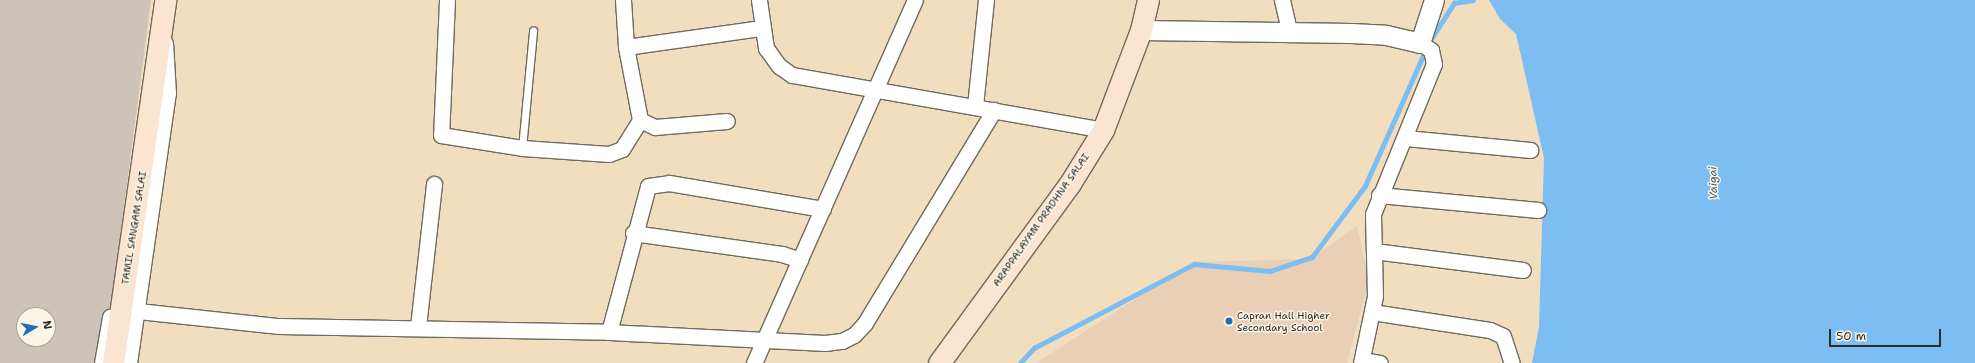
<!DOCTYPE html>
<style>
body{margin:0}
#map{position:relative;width:1975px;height:363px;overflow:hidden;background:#f1debf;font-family:"Shantell Sans",sans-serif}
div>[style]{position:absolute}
.built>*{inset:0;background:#e8cfb6}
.industrial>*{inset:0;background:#cec2b9}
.water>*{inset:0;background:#7cbef1}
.stream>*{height:4.5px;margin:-2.25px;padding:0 2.25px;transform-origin:2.25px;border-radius:2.25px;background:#7cbef1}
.roads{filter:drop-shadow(1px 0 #706a5f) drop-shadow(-1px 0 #706a5f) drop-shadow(0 1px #706a5f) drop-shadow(0 -1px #706a5f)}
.service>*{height:7px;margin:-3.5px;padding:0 3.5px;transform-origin:3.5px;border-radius:3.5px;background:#fff}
.minor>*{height:15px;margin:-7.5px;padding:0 7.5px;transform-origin:7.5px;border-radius:7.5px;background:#fff}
.tertiary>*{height:19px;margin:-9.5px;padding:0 9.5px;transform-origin:9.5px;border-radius:9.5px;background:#fff}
.secondary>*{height:21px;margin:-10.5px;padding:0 10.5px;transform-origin:10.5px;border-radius:10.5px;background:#fce5d0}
.dots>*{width:11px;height:11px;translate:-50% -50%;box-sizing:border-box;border:2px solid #fcf5e5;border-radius:50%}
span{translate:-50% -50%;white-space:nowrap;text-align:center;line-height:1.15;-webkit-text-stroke:3px #fcf5e5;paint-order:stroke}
.street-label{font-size:10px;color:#2b2b2b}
.poi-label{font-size:10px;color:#2b2b2b}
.left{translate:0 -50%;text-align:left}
.water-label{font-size:11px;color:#435766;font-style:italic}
.north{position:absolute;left:16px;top:307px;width:40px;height:40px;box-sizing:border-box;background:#fcf5e5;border:1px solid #a8a49b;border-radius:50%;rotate:80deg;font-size:11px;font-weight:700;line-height:16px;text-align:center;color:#2b2b2b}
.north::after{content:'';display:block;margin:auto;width:14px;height:18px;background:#1f6fb2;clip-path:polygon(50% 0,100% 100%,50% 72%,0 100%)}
.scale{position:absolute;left:1829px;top:329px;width:112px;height:18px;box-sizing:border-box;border:2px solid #2b2b2b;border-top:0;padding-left:5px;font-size:12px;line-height:14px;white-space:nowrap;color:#2b2b2b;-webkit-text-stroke:3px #fcf5e5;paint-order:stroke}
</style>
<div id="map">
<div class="built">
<i style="clip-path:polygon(1357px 226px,1369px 280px,1347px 363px,1036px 363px,1193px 262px,1310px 259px)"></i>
</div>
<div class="industrial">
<i style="clip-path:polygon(evenodd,0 0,151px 0,113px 291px,99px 363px,0 363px,0 0,24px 315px,48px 315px,48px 339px,24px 339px,24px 315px)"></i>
</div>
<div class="water">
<i style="clip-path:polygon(1489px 0,1975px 0,1975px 363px,1532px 363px,1539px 327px,1544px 158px,1516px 34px,1500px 19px)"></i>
</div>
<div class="stream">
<i style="left:1431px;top:39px;width:43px;rotate:-57.4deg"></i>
<i style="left:1454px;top:3px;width:19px;rotate:-9deg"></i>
<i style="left:1020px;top:363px;width:21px;rotate:-47deg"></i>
<i style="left:1034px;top:348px;width:181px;rotate:-27.7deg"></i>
<i style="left:1194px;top:264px;width:76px;rotate:5.3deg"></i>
<i style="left:1270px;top:271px;width:44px;rotate:-18.4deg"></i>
<i style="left:1312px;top:257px;width:89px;rotate:-53.3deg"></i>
<i style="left:1365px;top:186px;width:150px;rotate:-66deg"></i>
</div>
<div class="roads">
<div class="service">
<i style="left:522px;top:148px;width:118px;rotate:-84.6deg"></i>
</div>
<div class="minor">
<i style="left:447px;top:0;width:135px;rotate:92.5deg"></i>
<i style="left:441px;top:135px;width:82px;rotate:9.1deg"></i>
<i style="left:522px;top:148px;width:87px;rotate:3.9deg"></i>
<i style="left:609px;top:154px;width:14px;rotate:-21deg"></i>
<i style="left:622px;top:149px;width:34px;rotate:-58deg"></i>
<i style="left:623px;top:0;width:47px;rotate:86.3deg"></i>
<i style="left:626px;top:47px;width:74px;rotate:79.1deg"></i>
<i style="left:640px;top:120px;width:17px;rotate:25deg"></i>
<i style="left:655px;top:127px;width:72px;rotate:-4.8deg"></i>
<i style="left:759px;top:0;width:49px;rotate:81.7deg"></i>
<i style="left:766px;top:48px;width:22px;rotate:54deg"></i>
<i style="left:779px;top:66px;width:16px;rotate:35deg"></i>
<i style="left:792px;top:75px;width:316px;rotate:10deg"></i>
<i style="left:1282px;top:0;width:35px;rotate:77deg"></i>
<i style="left:626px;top:47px;width:137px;rotate:-8deg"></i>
<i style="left:975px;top:106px;width:107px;rotate:-84.1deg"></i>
<i style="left:1406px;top:138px;width:125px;rotate:5.5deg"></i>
<i style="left:1379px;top:195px;width:160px;rotate:5.4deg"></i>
<i style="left:633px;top:233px;width:150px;rotate:8deg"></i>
<i style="left:782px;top:254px;width:19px;rotate:18deg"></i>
<i style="left:1374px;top:251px;width:150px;rotate:7.3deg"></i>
<i style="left:138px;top:311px;width:142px;rotate:6.1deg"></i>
<i style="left:279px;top:326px;width:330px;rotate:1deg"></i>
<i style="left:609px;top:332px;width:216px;rotate:2.9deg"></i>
<i style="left:825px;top:343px;width:17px;rotate:-7deg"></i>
<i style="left:842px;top:341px;width:13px;rotate:-27deg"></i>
<i style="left:854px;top:335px;width:16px;rotate:-47deg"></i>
<i style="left:865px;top:323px;width:249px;rotate:-58.8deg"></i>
<i style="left:1372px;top:312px;width:119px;rotate:8.7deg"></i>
<i style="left:1490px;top:330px;width:14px;rotate:25deg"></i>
<i style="left:1503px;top:336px;width:28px;rotate:72deg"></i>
<i style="left:418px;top:327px;width:144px;rotate:-83.6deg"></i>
<i style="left:609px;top:332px;width:151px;rotate:-75deg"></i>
<i style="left:648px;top:186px;width:21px;rotate:-8deg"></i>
<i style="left:669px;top:183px;width:156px;rotate:9.6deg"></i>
<i style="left:1362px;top:360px;width:18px;rotate:9deg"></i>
<i style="left:102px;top:363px;width:47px;rotate:-80.1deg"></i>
<i style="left:129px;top:363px;width:273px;rotate:-81.8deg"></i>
<i style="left:168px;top:93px;width:50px;rotate:-93.4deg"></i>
<i style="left:754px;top:363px;width:397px;rotate:-66.1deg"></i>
<i style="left:1361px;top:363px;width:68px;rotate:-78.2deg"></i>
<i style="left:1375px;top:296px;width:82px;rotate:-91.4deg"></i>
<i style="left:1373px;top:214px;width:162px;rotate:-67.9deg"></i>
<i style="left:1434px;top:64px;width:14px;rotate:-102deg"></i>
<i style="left:1431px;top:50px;width:13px;rotate:-148deg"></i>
</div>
<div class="tertiary">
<i style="left:1141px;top:30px;width:210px;rotate:0.8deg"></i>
<i style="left:1351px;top:33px;width:35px;rotate:3deg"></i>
<i style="left:1386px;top:35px;width:35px;rotate:13deg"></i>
<i style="left:1420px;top:43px;width:45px;rotate:-72deg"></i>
</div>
<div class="secondary">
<i style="left:113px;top:363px;width:367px;rotate:-81.8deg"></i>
<i style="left:939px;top:363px;width:220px;rotate:-53.9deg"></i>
<i style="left:1069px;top:185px;width:65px;rotate:-58.3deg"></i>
<i style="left:1103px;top:130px;width:107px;rotate:-69.2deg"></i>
<i style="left:1141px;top:30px;width:31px;rotate:-77deg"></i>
</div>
</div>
<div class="dots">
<i style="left:1229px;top:321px;background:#1f6fb2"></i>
</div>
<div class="street-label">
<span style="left:1041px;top:220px;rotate:-55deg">ARAPPALAYAM PRADHNA SALAI</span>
<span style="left:134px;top:228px;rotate:-81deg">TAMIL SANGAM SALAI</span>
</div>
<div class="poi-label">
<span class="left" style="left:1237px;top:321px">Capran Hall Higher<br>Secondary School</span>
</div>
<div class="water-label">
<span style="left:1714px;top:183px;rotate:-92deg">Vaigai</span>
</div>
<div class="north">N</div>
<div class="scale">50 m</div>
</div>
